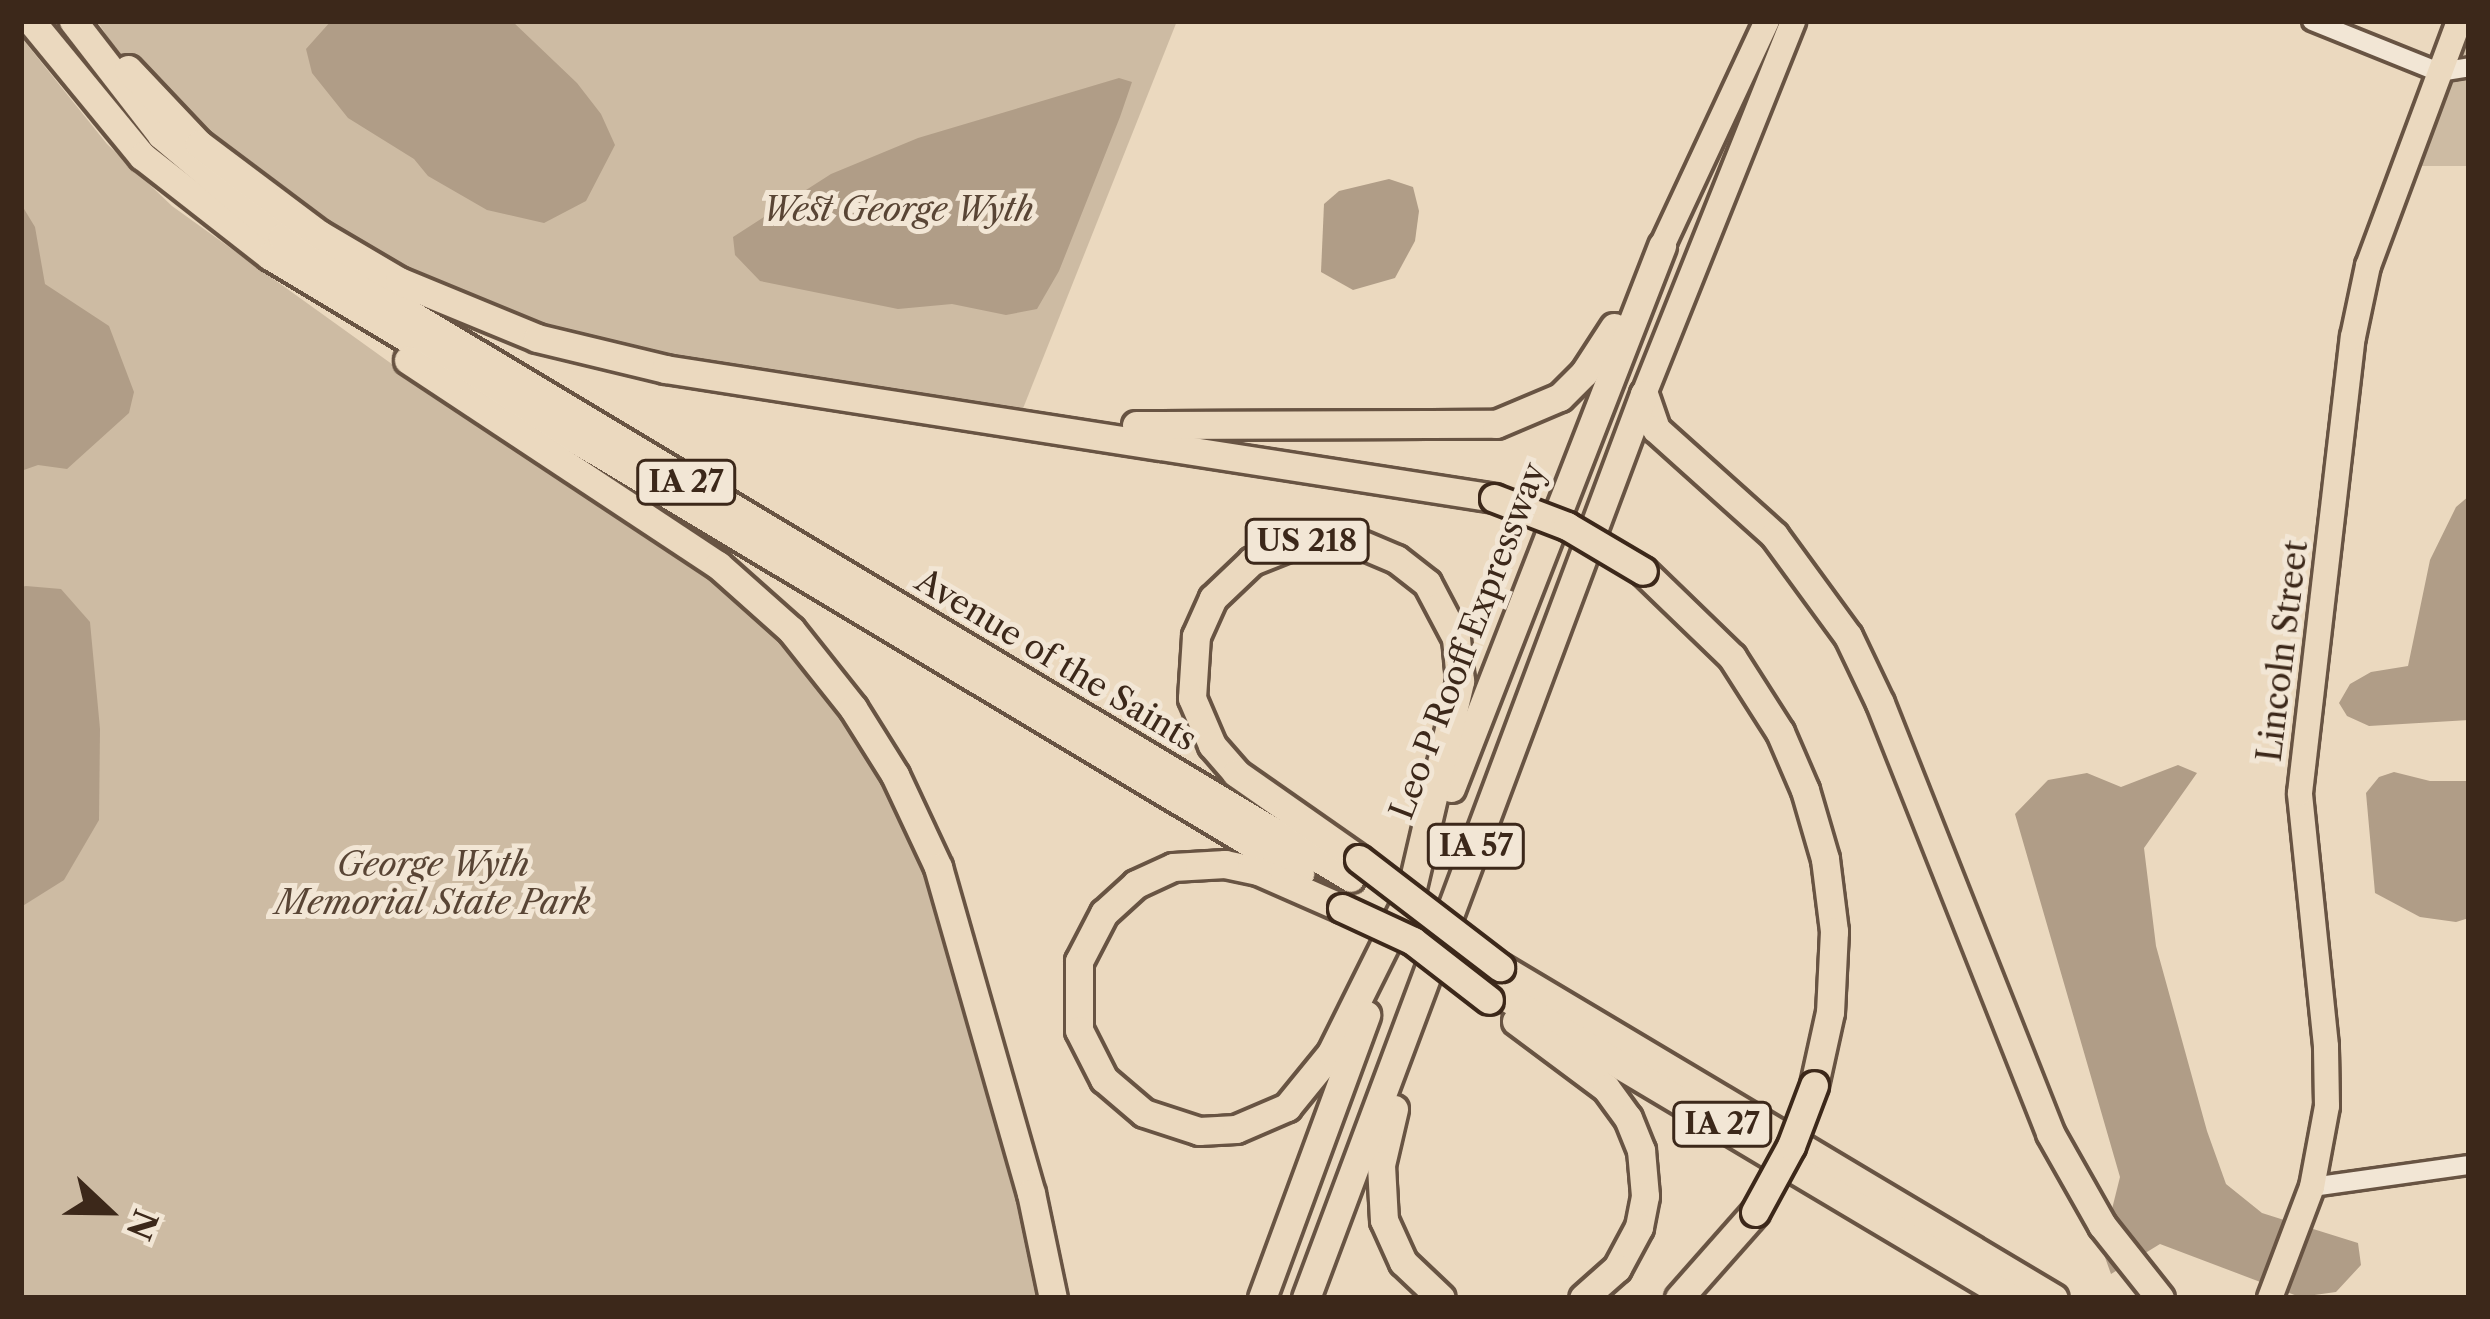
<!DOCTYPE html>
<style>
body{margin:0}
#map{position:relative;width:2490px;height:1319px;overflow:hidden;background:#ebd9bf;font-family:"Libre Caslon Text",serif}
div>[style]{position:absolute}
.green>*{inset:0;background:#cdbba3}
.water>*{inset:0;background:#b09d87}
.roads{filter:drop-shadow(3px 0 #685443) drop-shadow(-3px 0 #685443) drop-shadow(0 3px #685443) drop-shadow(0 -3px #685443)}
.minor>*{height:18px;margin:-9px;padding:0 9px;transform-origin:9px;border-radius:9px;background:#f2e6d5}
.major>*{height:24px;margin:-12px;padding:0 12px;transform-origin:12px;border-radius:12px;background:#ebd9bf}
.highway>*{height:27px;margin:-13.5px;padding:0 13.5px;transform-origin:13.5px;border-radius:13.5px;background:#ebd9bf}
.bridges{filter:drop-shadow(3px 0 #3c281a) drop-shadow(-3px 0 #3c281a) drop-shadow(0 3px #3c281a) drop-shadow(0 -3px #3c281a)}
.highway-bridge>*{height:27px;margin:-13.5px;padding:0 13.5px;transform-origin:13.5px;border-radius:13.5px;background:#ebd9bf}
span{translate:-50% -50%;white-space:nowrap;text-align:center;line-height:1.15;-webkit-text-stroke:10px #f2e6d5;paint-order:stroke}
.shield-label span{padding:3px 9px;background:#f2e6d5;border:3px solid;border-radius:9px;-webkit-text-stroke-width:0}
.shield-label{font-size:30px;color:#3c281a;font-weight:700}
.park-label{font-size:33px;color:#594535;font-style:italic}
.street-label{font-size:33px;color:#3c281a}
.frame{position:absolute;inset:0;border:24px solid #3c281a;pointer-events:none}
.north{position:absolute;left:48px;top:1151px;width:120px;height:120px;-webkit-text-stroke:9px #f2e6d5;paint-order:stroke;rotate:112deg;font-size:33px;font-weight:700;line-height:48px;text-align:center;color:#3c281a}
.north::after{content:'';display:block;margin:auto;width:42px;height:54px;background:#3c281a;clip-path:polygon(50% 0,100% 100%,50% 72%,0 100%)}
</style>
<div id="map">
<div class="green">
<i style="clip-path:polygon(97px 21px,1177px 21px,1020px 416px,537px 338px,278px 206px,134px 76px)"></i>
<i style="clip-path:polygon(2469px 27px,2469px 166px,2412px 166px)"></i>
<i style="clip-path:polygon(21px 37px,107px 144px,172px 206px,435px 395px,657px 537px,731px 592px,791px 652px,890px 789px,921px 856px,1011px 1165px,1042px 1298px,21px 1298px)"></i>
</div>
<div class="water">
<i style="clip-path:polygon(331px 21px,512px 21px,577px 83px,601px 114px,615px 145px,586px 201px,544px 223px,487px 210px,428px 176px,414px 159px,348px 118px,312px 73px,306px 49px)"></i>
<i style="clip-path:polygon(1119px 78px,1132px 82px,1120px 117px,1059px 271px,1037px 309px,1006px 315px,952px 304px,898px 309px,760px 281px,735px 255px,733px 237px,831px 174px,918px 138px)"></i>
<i style="clip-path:polygon(1389px 179px,1413px 187px,1419px 211px,1415px 241px,1395px 278px,1353px 290px,1321px 272px,1324px 204px,1339px 191px)"></i>
<i style="clip-path:polygon(21px 204px,35px 227px,45px 284px,109px 326px,134px 392px,129px 413px,67px 469px,38px 465px,21px 471px)"></i>
<i style="clip-path:polygon(2469px 496px,2469px 720px,2369px 726px,2347px 716px,2339px 703px,2350px 684px,2371px 672px,2408px 666px,2430px 560px,2456px 507px)"></i>
<i style="clip-path:polygon(26px 586px,61px 589px,90px 622px,100px 729px,99px 820px,64px 880px,21px 907px,21px 587px)"></i>
<i style="clip-path:polygon(2178px 765px,2197px 773px,2144px 848px,2156px 946px,2207px 1131px,2226px 1184px,2262px 1213px,2358px 1243px,2361px 1265px,2336px 1292px,2300px 1297px,2160px 1244px,2111px 1274px,2102px 1249px,2120px 1177px,2015px 814px,2048px 780px,2087px 773px,2121px 787px)"></i>
<i style="clip-path:polygon(2394px 772px,2430px 781px,2469px 781px,2469px 918px,2456px 922px,2420px 917px,2375px 893px,2366px 793px,2379px 777px)"></i>
</div>
<div class="roads">
<div class="minor">
<i style="left:2312px;top:21px;width:137px;rotate:21.9deg"></i>
<i style="left:2439px;top:72px;width:30px;rotate:-9deg"></i>
<i style="left:2312px;top:1187px;width:159px;rotate:-8deg"></i>
</div>
<div class="major">
<i style="left:1662px;top:246px;width:248px;rotate:-65deg"></i>
<i style="left:1644px;top:394px;width:402px;rotate:-68.2deg"></i>
<i style="left:2270px;top:1298px;width:119px;rotate:-69.3deg"></i>
<i style="left:2312px;top:1187px;width:82px;rotate:-79.5deg"></i>
<i style="left:2327px;top:1106px;width:60px;rotate:-91deg"></i>
<i style="left:2326px;top:1046px;width:254px;rotate:-95.9deg"></i>
<i style="left:2300px;top:793px;width:459px;rotate:-83.4deg"></i>
<i style="left:2353px;top:337px;width:73px;rotate:-78.1deg"></i>
<i style="left:2368px;top:266px;width:261px;rotate:-69.6deg"></i>
</div>
<div class="highway">
<i style="left:31px;top:21px;width:175px;rotate:50.6deg"></i>
<i style="left:142px;top:156px;width:162px;rotate:38deg"></i>
<i style="left:270px;top:256px;width:1201px;rotate:30.92deg"></i>
<i style="left:73px;top:21px;width:144px;rotate:52.3deg"></i>
<i style="left:161px;top:135px;width:158px;rotate:40.1deg"></i>
<i style="left:282px;top:237px;width:1246px;rotate:30.95deg"></i>
<i style="left:128px;top:69px;width:103px;rotate:46.6deg"></i>
<i style="left:199px;top:144px;width:150px;rotate:36.9deg"></i>
<i style="left:319px;top:234px;width:93px;rotate:30.4deg"></i>
<i style="left:399px;top:281px;width:149px;rotate:22.4deg"></i>
<i style="left:537px;top:338px;width:132px;rotate:13.6deg"></i>
<i style="left:665px;top:369px;width:839px;rotate:8.84deg"></i>
<i style="left:408px;top:360px;width:372px;rotate:33.5deg"></i>
<i style="left:718px;top:565px;width:98px;rotate:41.7deg"></i>
<i style="left:791px;top:630px;width:100px;rotate:51.5deg"></i>
<i style="left:853px;top:708px;width:79px;rotate:57.9deg"></i>
<i style="left:895px;top:775px;width:102px;rotate:64.9deg"></i>
<i style="left:938px;top:867px;width:339px;rotate:74.1deg"></i>
<i style="left:1031px;top:1193px;width:107px;rotate:78.2deg"></i>
<i style="left:1644px;top:394px;width:37px;rotate:71deg"></i>
<i style="left:1656px;top:429px;width:159px;rotate:41.9deg"></i>
<i style="left:1774px;top:535px;width:125px;rotate:53.8deg"></i>
<i style="left:1848px;top:636px;width:74px;rotate:64.5deg"></i>
<i style="left:1880px;top:703px;width:462px;rotate:68.4deg"></i>
<i style="left:2050px;top:1133px;width:106px;rotate:60.5deg"></i>
<i style="left:2102px;top:1225px;width:93px;rotate:51.5deg"></i>
<i style="left:1136px;top:425px;width:360px;rotate:-0.2deg"></i>
<i style="left:1496px;top:424px;width:69px;rotate:-22.9deg"></i>
<i style="left:1560px;top:397px;width:34px;rotate:-45deg"></i>
<i style="left:1584px;top:373px;width:55px;rotate:-56.9deg"></i>
<i style="left:1643px;top:571px;width:124px;rotate:44deg"></i>
<i style="left:1732px;top:657px;width:89px;rotate:57.4deg"></i>
<i style="left:1780px;top:732px;width:63px;rotate:66.7deg"></i>
<i style="left:1805px;top:790px;width:72px;rotate:73.8deg"></i>
<i style="left:1825px;top:859px;width:73px;rotate:82.9deg"></i>
<i style="left:1834px;top:931px;width:81px;rotate:92.8deg"></i>
<i style="left:1830px;top:1012px;width:75px;rotate:102.4deg"></i>
<i style="left:1451px;top:788px;width:582px;rotate:-68.73deg"></i>
<i style="left:1342px;top:908px;width:92px;rotate:-156.2deg"></i>
<i style="left:1258px;top:871px;width:34px;rotate:-168deg"></i>
<i style="left:1225px;top:864px;width:52px;rotate:176.7deg"></i>
<i style="left:1173px;top:867px;width:41px;rotate:155.3deg"></i>
<i style="left:1136px;top:884px;width:43px;rotate:137.8deg"></i>
<i style="left:1104px;top:913px;width:54px;rotate:117.5deg"></i>
<i style="left:1079px;top:961px;width:69px;rotate:90deg"></i>
<i style="left:1079px;top:1030px;width:55px;rotate:63deg"></i>
<i style="left:1104px;top:1079px;width:52px;rotate:40.4deg"></i>
<i style="left:1144px;top:1113px;width:58px;rotate:18.1deg"></i>
<i style="left:1199px;top:1131px;width:37px;rotate:-3deg"></i>
<i style="left:1236px;top:1129px;width:56px;rotate:-23.3deg"></i>
<i style="left:1287px;top:1107px;width:70px;rotate:-50.8deg"></i>
<i style="left:1331px;top:1053px;width:180px;rotate:-63.6deg"></i>
<i style="left:1411px;top:892px;width:217px;rotate:-76.9deg"></i>
<i style="left:1460px;top:681px;width:43px;rotate:-95.3deg"></i>
<i style="left:1456px;top:638px;width:62px;rotate:-117.8deg"></i>
<i style="left:1427px;top:583px;width:39px;rotate:-142deg"></i>
<i style="left:1396px;top:559px;width:43px;rotate:-157deg"></i>
<i style="left:1356px;top:542px;width:56px;rotate:180deg"></i>
<i style="left:1300px;top:542px;width:52px;rotate:158.4deg"></i>
<i style="left:1252px;top:561px;width:54px;rotate:136.5deg"></i>
<i style="left:1213px;top:598px;width:42px;rotate:114.1deg"></i>
<i style="left:1196px;top:636px;width:62px;rotate:93.7deg"></i>
<i style="left:1192px;top:698px;width:51px;rotate:66.9deg"></i>
<i style="left:1212px;top:745px;width:37px;rotate:49deg"></i>
<i style="left:1236px;top:773px;width:150px;rotate:35deg"></i>
<i style="left:1500px;top:967px;width:645px;rotate:30.86deg"></i>
<i style="left:1492px;top:989px;width:604px;rotate:30.77deg"></i>
<i style="left:1516px;top:1021px;width:112px;rotate:36.7deg"></i>
<i style="left:1606px;top:1088px;width:37px;rotate:54deg"></i>
<i style="left:1628px;top:1118px;width:35px;rotate:68deg"></i>
<i style="left:1641px;top:1150px;width:46px;rotate:85deg"></i>
<i style="left:1645px;top:1196px;width:32px;rotate:101deg"></i>
<i style="left:1639px;top:1227px;width:47px;rotate:118.2deg"></i>
<i style="left:1617px;top:1268px;width:45px;rotate:138.6deg"></i>
<i style="left:1394px;top:1109px;width:57px;rotate:103.1deg"></i>
<i style="left:1381px;top:1165px;width:55px;rotate:86.9deg"></i>
<i style="left:1384px;top:1220px;width:46px;rotate:65.7deg"></i>
<i style="left:1403px;top:1262px;width:52px;rotate:43.5deg"></i>
<i style="left:1262px;top:1298px;width:302px;rotate:-69.8deg"></i>
<i style="left:1306px;top:1298px;width:965px;rotate:-69.5deg"></i>
<i style="left:1679px;top:1298px;width:115px;rotate:-48.5deg"></i>
</div>
</div>
<div class="bridges">
<div class="highway-bridge">
<i style="left:1494px;top:498px;width:78px;rotate:21deg"></i>
<i style="left:1567px;top:526px;width:88px;rotate:30.6deg"></i>
<i style="left:1359px;top:859px;width:178px;rotate:37.5deg"></i>
<i style="left:1342px;top:908px;width:78px;rotate:24.9deg"></i>
<i style="left:1413px;top:941px;width:96px;rotate:37.8deg"></i>
<i style="left:1755px;top:1212px;width:75px;rotate:-61.4deg"></i>
<i style="left:1791px;top:1146px;width:65px;rotate:-69.3deg"></i>
</div>
</div>
<div class="shield-label">
<span style="left:686px;top:482px">IA 27</span>
<span style="left:1307px;top:541px">US 218</span>
<span style="left:1476px;top:846px">IA 57</span>
<span style="left:1722px;top:1124px">IA 27</span>
</div>
<div class="park-label">
<span style="left:898px;top:210px">West George Wyth</span>
<span style="left:433px;top:884px">George Wyth<br>Memorial State Park</span>
</div>
<div class="street-label">
<span style="left:1468px;top:641px;rotate:-69deg">Leo P Rooff Expressway</span>
<span style="left:2283px;top:651px;rotate:-83deg">Lincoln Street</span>
<span style="left:1056px;top:660px;rotate:31deg">Avenue of the Saints</span>
</div>
<div class="frame"></div>
<div class="north">N</div>
</div>
